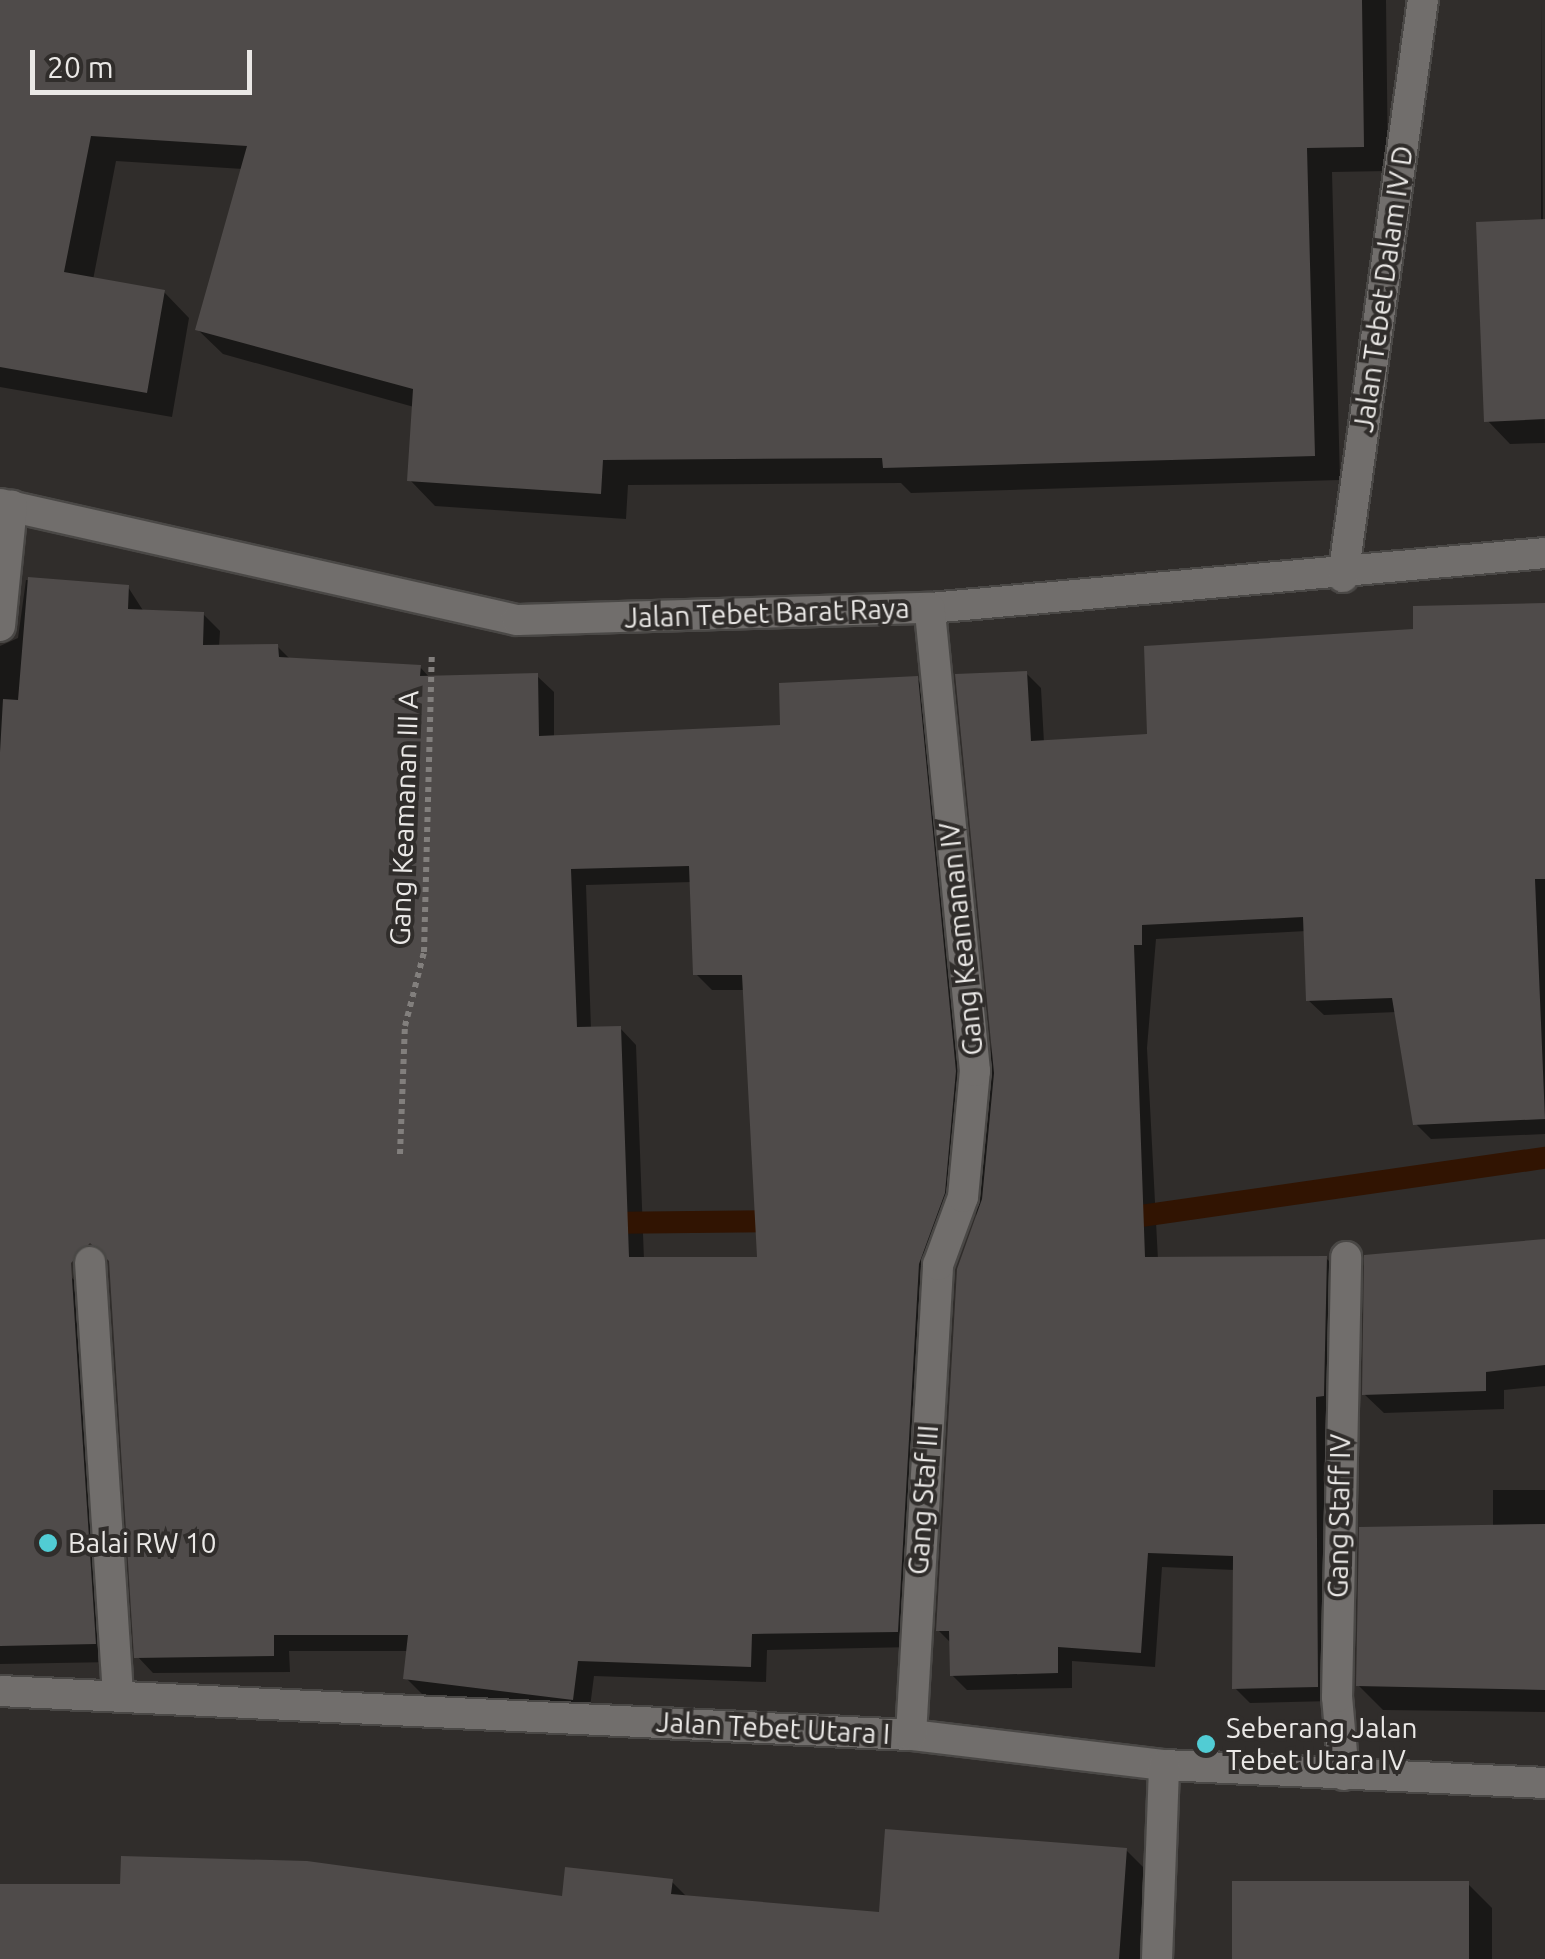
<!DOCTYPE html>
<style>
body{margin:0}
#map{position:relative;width:1545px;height:1959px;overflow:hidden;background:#302d2b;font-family:Ubuntu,sans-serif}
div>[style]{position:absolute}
.shadow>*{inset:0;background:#0007}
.stream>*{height:22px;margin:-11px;padding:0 11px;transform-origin:11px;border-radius:11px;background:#311402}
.building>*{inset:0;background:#4f4b4a}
.path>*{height:6px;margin-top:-3px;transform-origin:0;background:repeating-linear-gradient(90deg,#827f7d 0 5px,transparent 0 10px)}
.roads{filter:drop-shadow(2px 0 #4a4846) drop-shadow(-2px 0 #4a4846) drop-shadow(0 2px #4a4846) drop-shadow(0 -2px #4a4846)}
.minor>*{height:30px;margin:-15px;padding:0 15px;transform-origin:15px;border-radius:15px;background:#716e6c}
.dots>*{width:28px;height:28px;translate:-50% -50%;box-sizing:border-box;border:5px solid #302d2b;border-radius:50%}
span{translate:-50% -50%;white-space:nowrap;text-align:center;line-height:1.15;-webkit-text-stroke:8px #302d2b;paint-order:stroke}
.street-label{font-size:28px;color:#eae8e6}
.poi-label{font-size:28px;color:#eae8e6}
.left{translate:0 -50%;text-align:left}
.scale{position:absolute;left:30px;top:50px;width:222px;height:45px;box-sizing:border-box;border:5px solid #eae8e6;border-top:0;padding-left:12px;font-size:30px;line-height:35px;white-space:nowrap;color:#eae8e6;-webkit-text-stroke:8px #302d2b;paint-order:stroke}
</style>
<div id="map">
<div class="shadow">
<i style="clip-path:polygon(0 0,1386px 0,1388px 171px,1332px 172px,1340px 480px,911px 493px,901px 483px,628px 485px,626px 519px,435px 506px,410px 480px,414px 407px,223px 354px,197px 329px,243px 169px,116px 161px,93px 280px,164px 292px,189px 318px,172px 417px,0 387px)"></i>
<i style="clip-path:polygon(1541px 0,1545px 443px,1510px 444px,1487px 420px,1541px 222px)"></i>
<i style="clip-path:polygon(evenodd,26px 580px,128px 587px,144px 612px,203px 614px,220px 631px,219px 647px,277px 646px,291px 660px,420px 667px,430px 678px,537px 676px,554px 692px,554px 738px,782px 727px,917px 679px,933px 695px,971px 1089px,935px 1281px,914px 1647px,767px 1650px,766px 1682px,594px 1676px,589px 1715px,422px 1694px,406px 1678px,409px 1651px,289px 1651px,290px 1672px,153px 1673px,137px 1656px,129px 1205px,0 1207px,0 646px,18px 638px,26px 580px,692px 882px,696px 974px,712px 990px,746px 990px,760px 1259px,644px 1260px,636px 1045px,620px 1028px,591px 1029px,586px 885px,692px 882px)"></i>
<i style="clip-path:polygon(1545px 604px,1545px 1134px,1431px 1139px,1416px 1124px,1397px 1012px,1324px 1015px,1308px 1000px,1306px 931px,1156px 939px,1147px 1048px,1158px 1260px,1326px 1258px,1341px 1273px,1332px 1701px,1250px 1703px,1235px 1688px,1235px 1570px,1162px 1567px,1155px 1667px,1072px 1661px,1072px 1688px,967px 1690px,952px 1675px,951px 1643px,938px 1630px,1026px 673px,1041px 688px,1044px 743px,1150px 737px,1415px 631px)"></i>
<i style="clip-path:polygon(1545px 1240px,1545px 1386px,1504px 1390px,1504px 1409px,1384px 1413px,1364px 1394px)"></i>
<i style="clip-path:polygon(71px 1277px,90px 1296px,114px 1662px,0 1664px,0 1284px)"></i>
<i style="clip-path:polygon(1493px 1490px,1545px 1490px,1545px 1712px,1383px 1710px,1358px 1685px,1493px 1527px)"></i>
<i style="clip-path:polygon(1126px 1850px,1150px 1874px,1144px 1959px,0 1959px,0 1887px,564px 1899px,672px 1882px,688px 1898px,881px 1915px)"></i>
<i style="clip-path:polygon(1468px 1884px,1492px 1908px,1492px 1959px,1234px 1959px)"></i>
</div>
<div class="stream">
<i style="left:1113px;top:1220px;width:436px;rotate:-8.2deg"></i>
<i style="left:598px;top:1223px;width:188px;rotate:-0.6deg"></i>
</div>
<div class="building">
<i style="clip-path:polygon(0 0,1362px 0,1364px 147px,1307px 148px,1315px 456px,883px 468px,882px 458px,603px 460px,601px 494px,407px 481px,413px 389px,195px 330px,247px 146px,91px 136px,64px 272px,165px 290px,147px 393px,0 367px)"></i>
<i style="clip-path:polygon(1545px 219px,1545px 419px,1484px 422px,1476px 222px)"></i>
<i style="clip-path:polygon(evenodd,28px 577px,129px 585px,128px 609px,204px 612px,203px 645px,278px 644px,279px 657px,421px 665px,420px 676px,538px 673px,539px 736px,780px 725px,779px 683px,918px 676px,956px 1071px,945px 1193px,919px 1264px,898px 1632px,752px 1634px,751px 1667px,578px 1661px,573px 1700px,403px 1679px,408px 1635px,274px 1635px,274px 1656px,134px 1658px,109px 1261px,90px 1243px,71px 1263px,96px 1644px,0 1646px,0 752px,3px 699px,18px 700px,28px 577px,689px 866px,693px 975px,742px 975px,757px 1257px,629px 1257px,621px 1026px,577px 1027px,571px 869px,689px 866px)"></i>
<i style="clip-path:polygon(1545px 603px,1545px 879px,1535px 879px,1545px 1119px,1413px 1125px,1392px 998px,1306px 1001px,1303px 917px,1142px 925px,1142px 945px,1134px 945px,1145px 1257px,1327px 1256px,1324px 1396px,1316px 1397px,1318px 1687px,1232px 1689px,1233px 1556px,1148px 1553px,1141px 1653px,1058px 1647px,1058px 1673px,950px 1676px,949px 1631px,936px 1631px,957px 1269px,982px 1199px,994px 1073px,955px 674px,1027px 671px,1031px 741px,1147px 734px,1144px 646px,1413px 629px,1413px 606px)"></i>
<i style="clip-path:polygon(1545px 1239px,1545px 1365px,1486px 1372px,1486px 1391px,1362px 1395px,1364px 1255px)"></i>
<i style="clip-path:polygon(1545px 1524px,1545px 1690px,1356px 1686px,1359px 1527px)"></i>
<i style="clip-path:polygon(885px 1829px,1127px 1848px,1119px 1959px,0 1959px,0 1884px,120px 1884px,121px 1856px,307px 1861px,562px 1896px,565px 1867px,673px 1879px,671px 1894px,879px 1912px)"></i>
<i style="clip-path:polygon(1232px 1881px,1469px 1881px,1469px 1959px,1232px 1959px)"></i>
</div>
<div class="path">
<i style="left:400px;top:1154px;width:128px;rotate:-87.8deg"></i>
<i style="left:405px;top:1026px;width:76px;rotate:-75.6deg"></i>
<i style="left:424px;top:952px;width:296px;rotate:-88.5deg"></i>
</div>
<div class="roads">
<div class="minor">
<i style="left:0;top:504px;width:530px;rotate:12.65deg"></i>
<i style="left:517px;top:620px;width:413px;rotate:-1.7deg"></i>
<i style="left:930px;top:608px;width:617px;rotate:-5.11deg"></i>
<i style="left:1343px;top:577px;width:583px;rotate:-82.11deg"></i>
<i style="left:0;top:626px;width:121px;rotate:-84.3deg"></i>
<i style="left:90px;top:1262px;width:432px;rotate:86.3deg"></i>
<i style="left:0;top:1691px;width:912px;rotate:2.77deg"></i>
<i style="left:911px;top:1735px;width:255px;rotate:6.8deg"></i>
<i style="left:1164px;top:1765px;width:381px;rotate:2.7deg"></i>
<i style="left:911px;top:1735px;width:471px;rotate:-86.7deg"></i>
<i style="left:938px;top:1265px;width:72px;rotate:-69.8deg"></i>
<i style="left:963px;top:1197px;width:127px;rotate:-84.6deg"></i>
<i style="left:975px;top:1071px;width:465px;rotate:-95.6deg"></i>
<i style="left:1344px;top:1775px;width:78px;rotate:-95.1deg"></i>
<i style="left:1337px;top:1697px;width:440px;rotate:-88.8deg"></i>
<i style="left:1157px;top:1959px;width:194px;rotate:-87.9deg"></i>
</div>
</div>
<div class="dots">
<i style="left:48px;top:1543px;background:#51ccd4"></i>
<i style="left:1206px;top:1744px;background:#51ccd4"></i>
</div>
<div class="street-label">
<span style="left:1383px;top:289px;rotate:-82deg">Jalan Tebet Dalam IV D</span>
<span style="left:767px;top:613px;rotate:-2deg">Jalan Tebet Barat Raya</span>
<span style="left:404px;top:818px;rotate:-88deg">Gang Keamanan III A</span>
<span style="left:961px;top:939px;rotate:-96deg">Gang Keamanan IV</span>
<span style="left:923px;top:1500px;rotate:-86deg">Gang Staf III</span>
<span style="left:1339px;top:1516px;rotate:-89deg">Gang Staff IV</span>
<span style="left:773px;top:1728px;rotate:3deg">Jalan Tebet Utara I</span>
</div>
<div class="poi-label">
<span class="left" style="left:68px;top:1543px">Balai RW 10</span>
<span class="left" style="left:1226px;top:1744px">Seberang Jalan<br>Tebet Utara IV</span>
</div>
<div class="scale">20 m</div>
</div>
